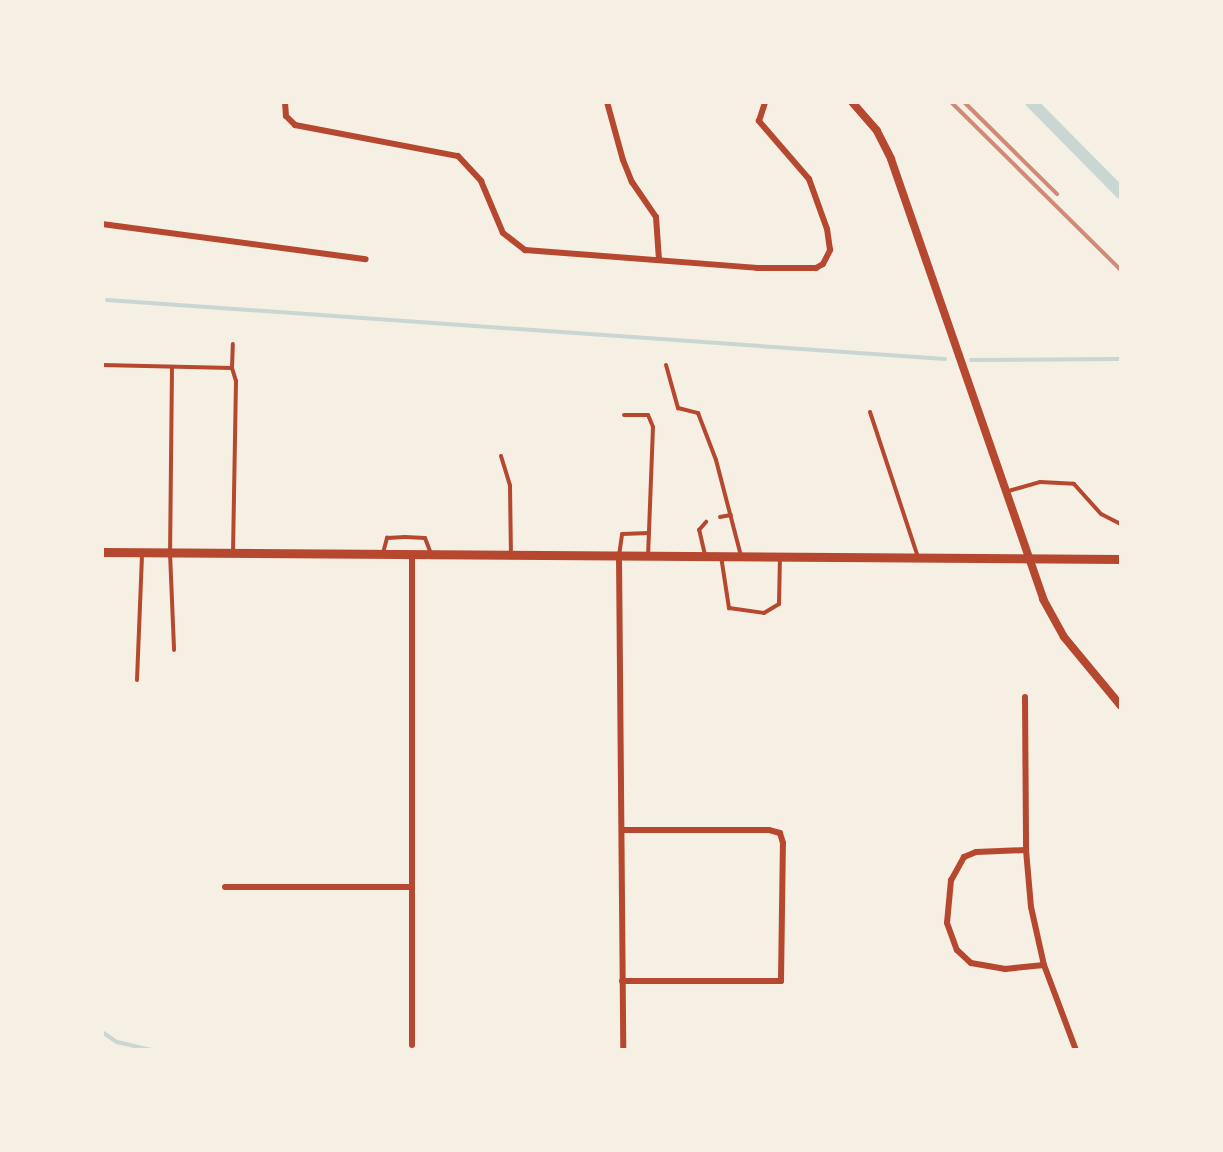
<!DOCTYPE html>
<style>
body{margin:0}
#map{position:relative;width:1223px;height:1152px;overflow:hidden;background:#f6efe4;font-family:Figtree,sans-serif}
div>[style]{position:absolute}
.stream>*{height:4px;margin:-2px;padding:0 2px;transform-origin:2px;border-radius:2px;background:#c9d6d2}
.canal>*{height:12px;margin:-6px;padding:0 6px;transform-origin:6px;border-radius:6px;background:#c9d6d2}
.service>*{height:4px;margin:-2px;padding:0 2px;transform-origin:2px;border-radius:2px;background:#b5482f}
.minor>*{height:6px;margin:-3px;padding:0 3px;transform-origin:3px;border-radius:3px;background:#b5482f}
.tertiary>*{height:8px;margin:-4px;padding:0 4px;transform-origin:4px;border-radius:4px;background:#b5482f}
.secondary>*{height:9px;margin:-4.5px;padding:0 4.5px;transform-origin:4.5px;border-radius:4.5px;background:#b5482f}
.rail>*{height:4px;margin:-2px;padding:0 2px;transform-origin:2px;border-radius:2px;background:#cf8b77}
span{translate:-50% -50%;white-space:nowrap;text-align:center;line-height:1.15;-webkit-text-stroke:4.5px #f6efe4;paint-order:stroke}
.frame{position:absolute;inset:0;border:104px solid #f6efe4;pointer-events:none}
</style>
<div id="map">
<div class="stream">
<i style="left:107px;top:300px;width:840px;rotate:4.03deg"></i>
<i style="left:971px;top:360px;width:150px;rotate:-0.4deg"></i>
<i style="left:102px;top:1032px;width:18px;rotate:34deg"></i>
<i style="left:117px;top:1042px;width:35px;rotate:13deg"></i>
</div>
<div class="canal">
<i style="left:1031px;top:102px;width:128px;rotate:45.3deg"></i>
</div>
<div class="service">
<i style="left:102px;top:365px;width:130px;rotate:1.3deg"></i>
<i style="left:232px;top:368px;width:14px;rotate:73deg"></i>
<i style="left:236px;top:381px;width:170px;rotate:91deg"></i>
<i style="left:666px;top:365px;width:45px;rotate:74.4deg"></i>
<i style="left:678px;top:408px;width:21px;rotate:14deg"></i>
<i style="left:698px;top:413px;width:50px;rotate:69deg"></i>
<i style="left:716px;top:460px;width:99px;rotate:75.4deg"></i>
<i style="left:172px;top:367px;width:186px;rotate:90.6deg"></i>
<i style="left:170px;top:553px;width:97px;rotate:87.6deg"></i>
<i style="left:232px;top:368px;width:24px;rotate:-88deg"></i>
<i style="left:870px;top:412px;width:153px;rotate:71.7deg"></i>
<i style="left:624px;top:415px;width:24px"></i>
<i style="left:648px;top:415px;width:13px;rotate:67deg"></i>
<i style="left:653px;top:427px;width:128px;rotate:92.2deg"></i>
<i style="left:501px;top:456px;width:31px;rotate:73deg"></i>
<i style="left:510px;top:486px;width:69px;rotate:89.2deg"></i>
<i style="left:1005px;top:492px;width:36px;rotate:-16deg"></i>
<i style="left:1040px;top:482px;width:34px;rotate:3deg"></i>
<i style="left:1074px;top:484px;width:40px;rotate:48deg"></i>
<i style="left:1101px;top:514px;width:22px;rotate:27deg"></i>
<i style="left:720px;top:517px;width:11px;rotate:-10deg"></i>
<i style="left:383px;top:553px;width:16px;rotate:-75deg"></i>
<i style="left:387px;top:538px;width:18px;rotate:-3deg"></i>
<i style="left:405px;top:537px;width:20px;rotate:3deg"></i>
<i style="left:425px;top:538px;width:17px;rotate:69deg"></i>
<i style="left:705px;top:555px;width:26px;rotate:-103deg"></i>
<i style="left:699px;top:530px;width:11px;rotate:-49deg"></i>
<i style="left:619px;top:556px;width:22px;rotate:-82deg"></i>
<i style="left:622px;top:534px;width:27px;rotate:-2deg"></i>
<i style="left:721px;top:556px;width:53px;rotate:81.3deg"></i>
<i style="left:729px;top:608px;width:35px;rotate:8deg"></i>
<i style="left:764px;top:613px;width:17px;rotate:-31deg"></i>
<i style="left:779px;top:604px;width:46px;rotate:-88.8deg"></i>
<i style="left:137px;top:680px;width:127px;rotate:-87.7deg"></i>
</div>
<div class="minor">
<i style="left:285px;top:102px;width:14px;rotate:86deg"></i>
<i style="left:286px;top:116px;width:13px;rotate:45deg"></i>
<i style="left:295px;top:125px;width:166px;rotate:10.8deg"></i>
<i style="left:458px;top:156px;width:34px;rotate:47deg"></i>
<i style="left:481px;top:181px;width:56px;rotate:67.1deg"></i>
<i style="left:503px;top:233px;width:28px;rotate:38deg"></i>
<i style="left:525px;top:250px;width:233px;rotate:4.4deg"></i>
<i style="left:757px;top:268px;width:59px"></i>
<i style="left:816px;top:268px;width:8px;rotate:-30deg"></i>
<i style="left:823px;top:264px;width:16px;rotate:-63deg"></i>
<i style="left:830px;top:250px;width:21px;rotate:-98deg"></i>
<i style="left:827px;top:229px;width:53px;rotate:-109.8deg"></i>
<i style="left:809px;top:179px;width:77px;rotate:-130.8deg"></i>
<i style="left:759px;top:121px;width:20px;rotate:-72deg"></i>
<i style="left:607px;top:102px;width:60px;rotate:74.6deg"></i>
<i style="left:623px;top:160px;width:24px;rotate:68deg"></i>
<i style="left:632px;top:182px;width:42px;rotate:55.6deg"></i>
<i style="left:656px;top:217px;width:43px;rotate:86deg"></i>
<i style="left:102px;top:224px;width:266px;rotate:7.6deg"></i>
<i style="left:619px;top:557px;width:493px;rotate:89.5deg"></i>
<i style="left:1025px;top:697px;width:153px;rotate:89.6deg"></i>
<i style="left:1026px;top:850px;width:57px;rotate:85deg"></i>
<i style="left:1031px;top:907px;width:59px;rotate:77.4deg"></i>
<i style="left:1044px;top:965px;width:91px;rotate:69.4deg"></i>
<i style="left:1026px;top:850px;width:50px;rotate:177.7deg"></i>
<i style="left:976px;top:852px;width:13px;rotate:157deg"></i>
<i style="left:964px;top:857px;width:26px;rotate:119deg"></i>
<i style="left:951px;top:880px;width:43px;rotate:95.3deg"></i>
<i style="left:947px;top:923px;width:29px;rotate:70deg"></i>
<i style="left:957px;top:950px;width:19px;rotate:43deg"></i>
<i style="left:971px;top:963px;width:35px;rotate:10deg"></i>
<i style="left:1005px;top:969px;width:39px;rotate:-6deg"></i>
<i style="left:225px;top:887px;width:185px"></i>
<i style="left:622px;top:981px;width:159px"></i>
<i style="left:781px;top:981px;width:138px;rotate:-89.2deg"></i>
<i style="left:783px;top:843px;width:10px;rotate:-107deg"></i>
<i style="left:780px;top:833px;width:11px;rotate:-165deg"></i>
<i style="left:769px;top:830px;width:147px;rotate:180deg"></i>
<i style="left:412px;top:1045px;width:491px;rotate:-90deg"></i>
</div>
<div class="tertiary">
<i style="left:852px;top:102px;width:38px;rotate:49deg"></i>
<i style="left:877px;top:131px;width:31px;rotate:63deg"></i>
<i style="left:891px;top:159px;width:466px;rotate:70.9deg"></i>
<i style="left:1043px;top:599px;width:43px;rotate:61.1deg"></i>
<i style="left:1064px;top:637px;width:89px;rotate:50.4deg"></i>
</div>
<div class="secondary">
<i style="left:102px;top:552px;width:1019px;rotate:0.39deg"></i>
</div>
<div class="rail">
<i style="left:951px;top:102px;width:239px;rotate:44.7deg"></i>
<i style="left:964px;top:102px;width:131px;rotate:44.7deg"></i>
</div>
<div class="frame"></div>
</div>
